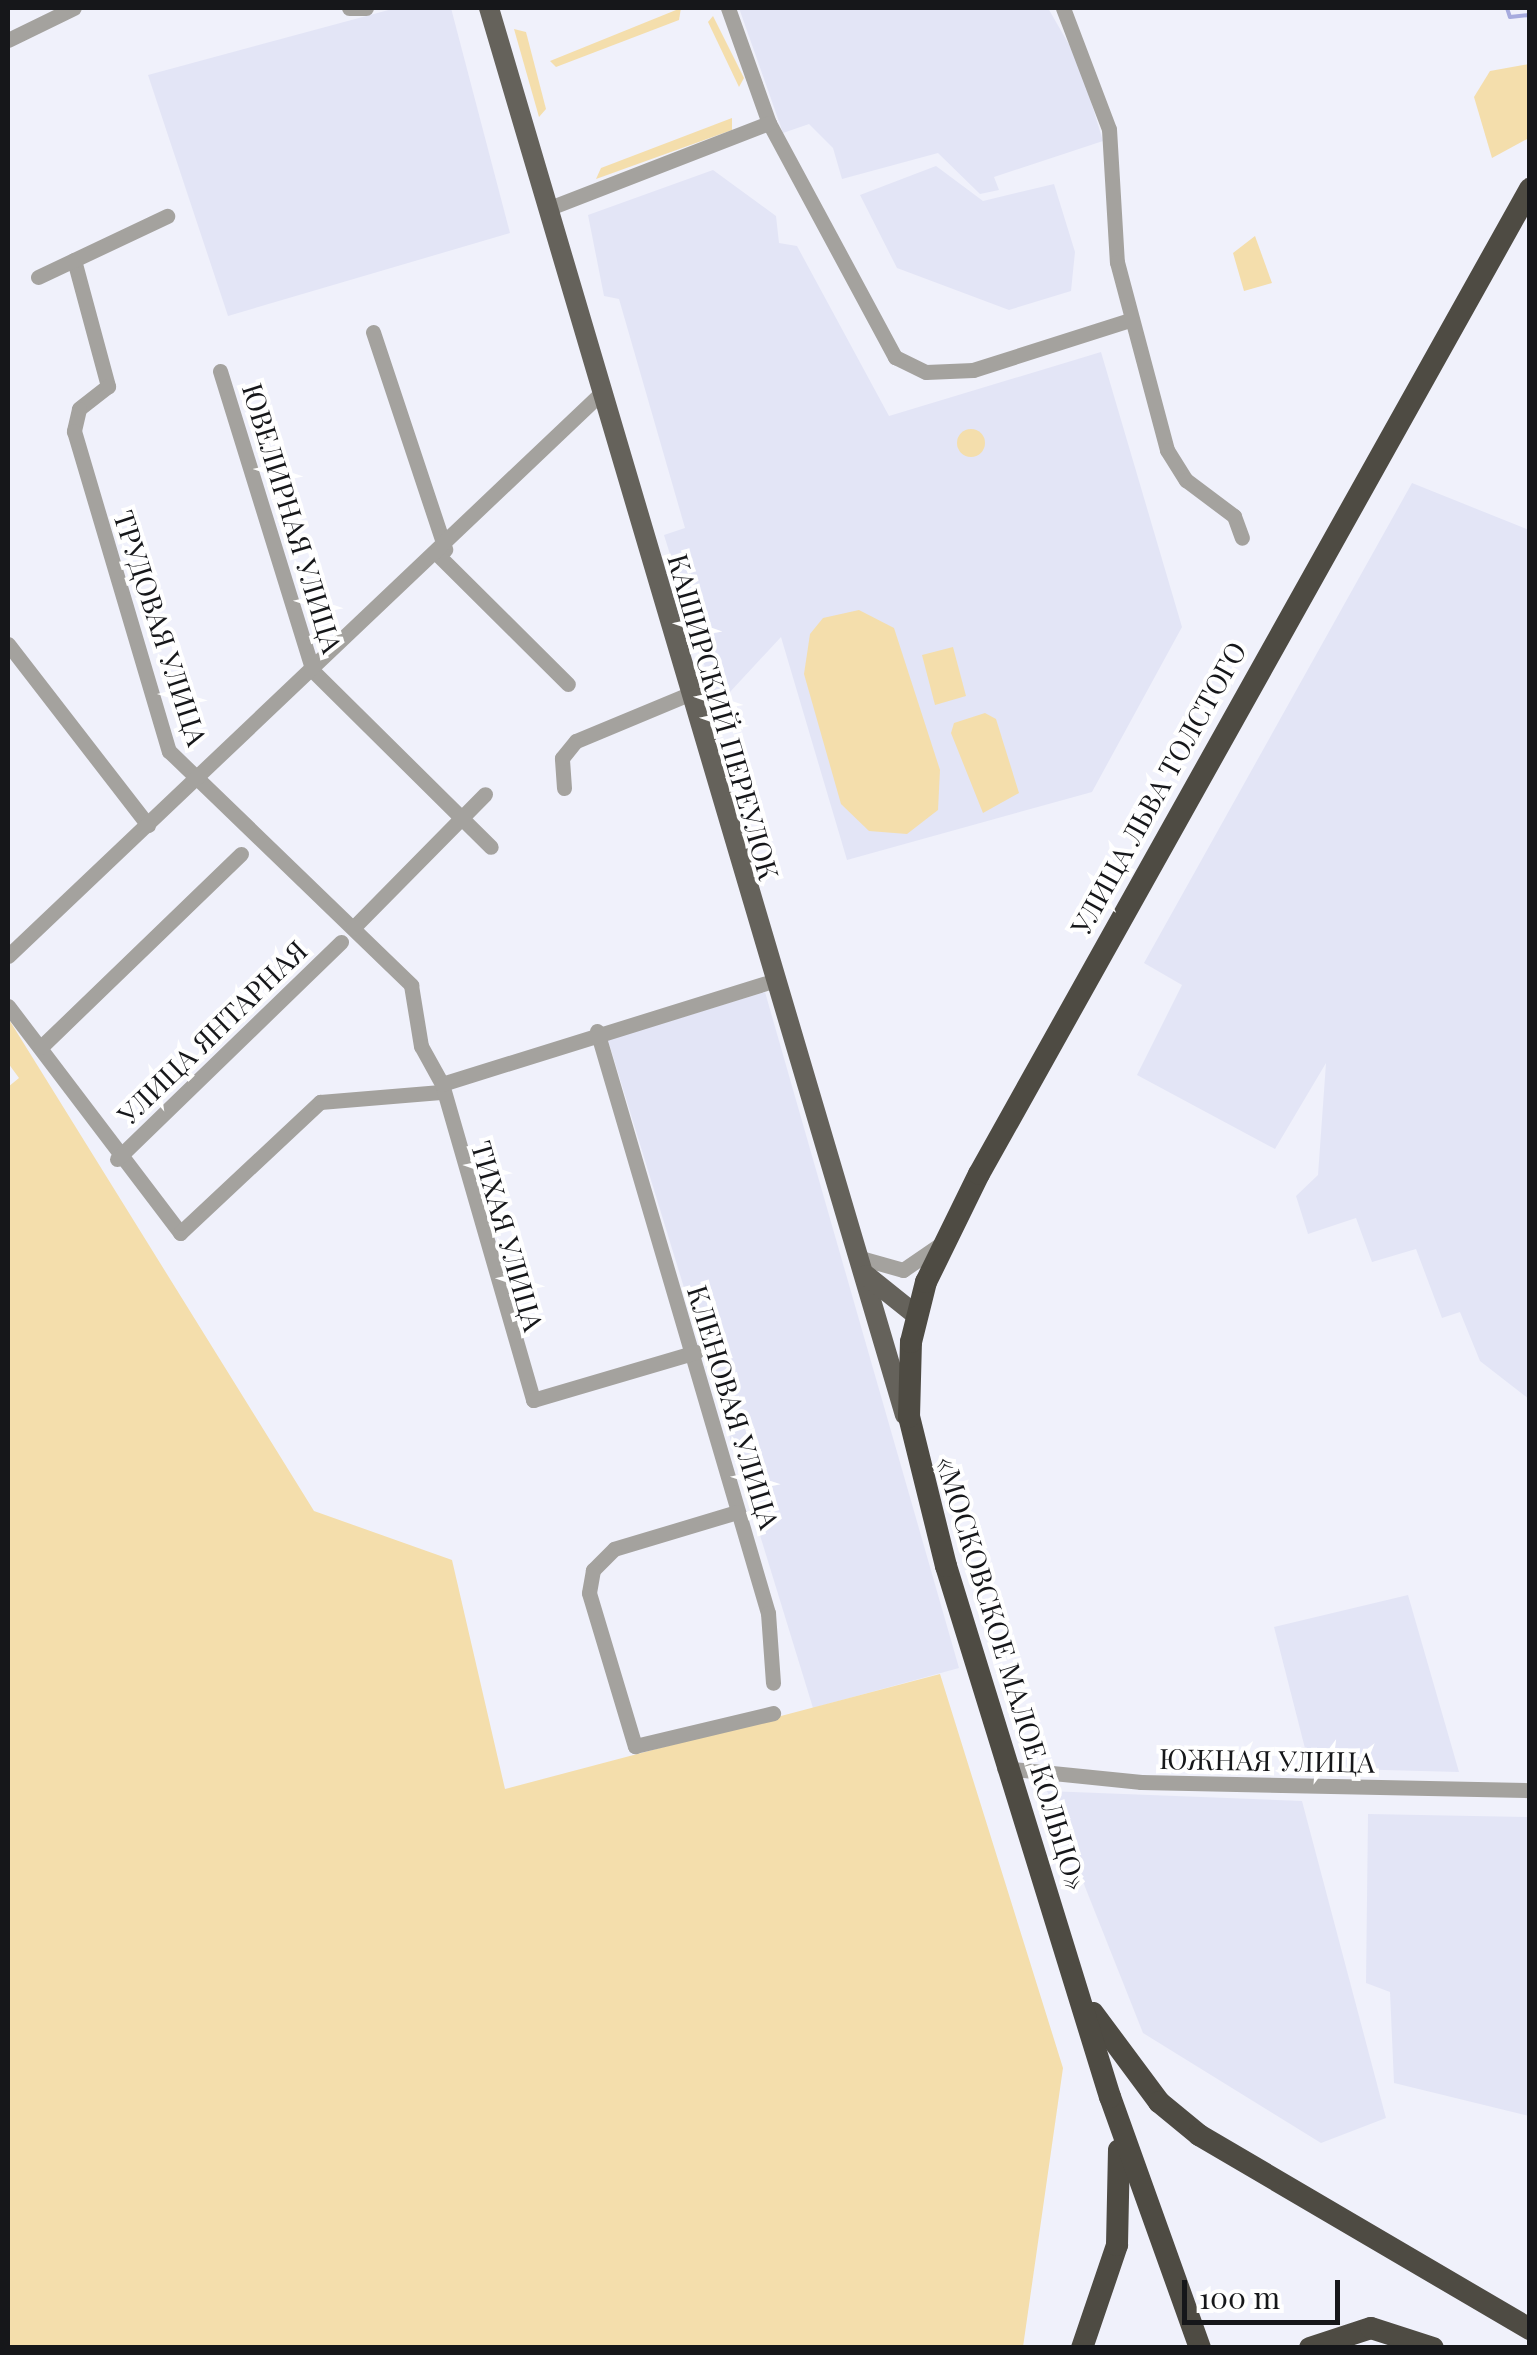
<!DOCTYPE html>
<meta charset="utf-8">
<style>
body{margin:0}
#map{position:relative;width:1537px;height:2355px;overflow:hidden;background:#f0f1fb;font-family:"Playfair Display",serif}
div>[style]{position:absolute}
.built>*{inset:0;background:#e3e5f6}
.green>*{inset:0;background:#f4deac}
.round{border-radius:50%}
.stream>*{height:4px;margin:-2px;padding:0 2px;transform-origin:2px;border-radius:2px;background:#a7abde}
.minor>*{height:15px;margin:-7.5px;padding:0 7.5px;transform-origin:7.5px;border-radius:7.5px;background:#a4a29e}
.major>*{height:20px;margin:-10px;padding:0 10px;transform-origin:10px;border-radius:10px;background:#65625b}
.highway>*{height:22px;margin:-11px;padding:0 11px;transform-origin:11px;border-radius:11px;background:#4e4b43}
span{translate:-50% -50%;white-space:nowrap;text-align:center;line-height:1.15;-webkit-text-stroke:8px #fff;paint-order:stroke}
.street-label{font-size:28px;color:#16171a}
.frame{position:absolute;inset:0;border:10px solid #16171a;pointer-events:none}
.scale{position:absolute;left:1182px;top:2280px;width:158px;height:45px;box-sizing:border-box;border:5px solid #16171a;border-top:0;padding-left:12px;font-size:30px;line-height:35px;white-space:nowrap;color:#16171a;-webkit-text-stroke:8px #fff;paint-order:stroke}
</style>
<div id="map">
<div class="built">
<i style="clip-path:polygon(396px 8px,451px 8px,510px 233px,228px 316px,148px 75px)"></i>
<i style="clip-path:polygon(739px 8px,1048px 8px,1079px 62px,1103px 141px,994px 177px,999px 190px,980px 194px,938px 153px,842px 179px,833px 148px,809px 124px,783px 133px)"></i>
<i style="clip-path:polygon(936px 166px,983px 201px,1054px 184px,1075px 252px,1071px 291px,1009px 310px,897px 268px,860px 195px)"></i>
<i style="clip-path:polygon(713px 170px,776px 216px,779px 243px,797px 246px,889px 416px,1101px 352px,1182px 627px,1092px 792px,847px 860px,781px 637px,717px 706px,664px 535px,685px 528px,619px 299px,604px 296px,588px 215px)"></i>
<i style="clip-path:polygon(1412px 483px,1529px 530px,1529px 1399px,1480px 1361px,1460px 1312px,1442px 1318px,1416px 1249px,1372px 1262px,1356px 1218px,1308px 1234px,1296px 1196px,1318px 1175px,1326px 1063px,1275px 1149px,1137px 1075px,1182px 985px,1144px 963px)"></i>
<i style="clip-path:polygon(765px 992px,959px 1668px,813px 1708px,608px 1040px)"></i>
<i style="clip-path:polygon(1408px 1595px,1459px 1772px,1310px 1768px,1274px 1627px)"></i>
<i style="clip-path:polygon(1047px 1791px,1302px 1801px,1386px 2118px,1321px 2143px,1143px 2033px)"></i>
<i style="clip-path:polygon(1368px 1814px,1529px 1817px,1529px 2116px,1394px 2083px,1390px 1992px,1366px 1983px)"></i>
</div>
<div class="green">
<i style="clip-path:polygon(681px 8px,679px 20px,556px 67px,550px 61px)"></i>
<i style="clip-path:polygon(713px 16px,744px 78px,739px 87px,708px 22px)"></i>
<i style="clip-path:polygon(514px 29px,526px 32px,546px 109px,539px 117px)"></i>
<i style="clip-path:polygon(1529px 64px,1529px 138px,1492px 158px,1474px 97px,1490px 71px)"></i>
<i style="clip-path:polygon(732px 118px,732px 130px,596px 179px,601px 168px)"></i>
<i style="clip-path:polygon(1255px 236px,1272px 283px,1244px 291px,1233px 253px)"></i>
<i class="round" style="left:957px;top:429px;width:28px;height:28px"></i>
<i style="clip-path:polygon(859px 610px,894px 628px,940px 770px,938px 810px,907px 834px,869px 831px,841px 804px,804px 674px,810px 634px,823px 618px)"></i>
<i style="clip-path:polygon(953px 647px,966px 696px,935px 705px,922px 655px)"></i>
<i style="clip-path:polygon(985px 713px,996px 719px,1019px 793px,983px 813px,951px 733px,954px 723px)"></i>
<i style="clip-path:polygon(8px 1018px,314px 1511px,452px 1560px,505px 1789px,940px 1674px,1063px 2068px,1023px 2347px,8px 2347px,8px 1087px,19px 1078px,8px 1063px)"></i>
</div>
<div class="stream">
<i style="left:1507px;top:8px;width:9px;rotate:72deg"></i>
<i style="left:1510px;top:17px;width:20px;rotate:-6deg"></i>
</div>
<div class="minor">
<i style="left:349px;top:8px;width:17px"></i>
<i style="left:728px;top:8px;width:122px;rotate:70.4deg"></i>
<i style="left:769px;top:123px;width:266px;rotate:61.7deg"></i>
<i style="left:895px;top:357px;width:34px;rotate:26deg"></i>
<i style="left:926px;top:372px;width:47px;rotate:-2.4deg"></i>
<i style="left:973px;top:370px;width:165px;rotate:-17.7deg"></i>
<i style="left:1063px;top:8px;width:129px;rotate:69.2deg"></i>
<i style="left:1109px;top:129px;width:133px;rotate:86.6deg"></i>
<i style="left:1117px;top:262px;width:195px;rotate:75.1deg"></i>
<i style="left:1167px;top:450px;width:36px;rotate:58deg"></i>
<i style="left:1186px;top:480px;width:60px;rotate:36.9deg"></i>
<i style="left:1234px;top:516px;width:23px;rotate:70deg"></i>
<i style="left:8px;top:40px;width:73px;rotate:-25.9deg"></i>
<i style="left:547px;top:209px;width:238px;rotate:-21.2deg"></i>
<i style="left:74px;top:260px;width:131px;rotate:74.9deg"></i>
<i style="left:108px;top:386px;width:37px;rotate:142deg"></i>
<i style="left:79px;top:409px;width:23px;rotate:103deg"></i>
<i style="left:74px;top:431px;width:334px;rotate:73.5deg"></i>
<i style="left:169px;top:751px;width:337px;rotate:44deg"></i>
<i style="left:411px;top:985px;width:62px;rotate:80.7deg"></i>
<i style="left:421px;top:1046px;width:43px;rotate:61.1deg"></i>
<i style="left:38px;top:277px;width:143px;rotate:-25.3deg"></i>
<i style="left:373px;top:332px;width:229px;rotate:71.6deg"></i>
<i style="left:220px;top:371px;width:314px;rotate:72.8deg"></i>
<i style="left:313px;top:671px;width:250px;rotate:44.7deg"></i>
<i style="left:438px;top:555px;width:183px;rotate:44.8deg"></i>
<i style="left:8px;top:644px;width:229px;rotate:52.3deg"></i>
<i style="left:564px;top:788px;width:30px;rotate:-94deg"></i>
<i style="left:562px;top:758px;width:22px;rotate:-51deg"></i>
<i style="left:576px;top:741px;width:122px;rotate:-22.6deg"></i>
<i style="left:353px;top:928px;width:188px;rotate:-45.4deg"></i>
<i style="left:8px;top:956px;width:818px;rotate:-43.51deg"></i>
<i style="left:8px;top:1006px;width:285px;rotate:52.8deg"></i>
<i style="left:180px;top:1233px;width:192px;rotate:-43.1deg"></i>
<i style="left:320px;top:1102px;width:121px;rotate:-4.7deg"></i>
<i style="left:597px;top:1031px;width:607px;rotate:73.63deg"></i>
<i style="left:768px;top:1613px;width:70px;rotate:85.9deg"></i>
<i style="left:41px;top:1047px;width:278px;rotate:-44deg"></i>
<i style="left:442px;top:1084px;width:329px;rotate:73.9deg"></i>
<i style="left:533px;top:1400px;width:170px;rotate:-16.4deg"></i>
<i style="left:442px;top:1084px;width:346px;rotate:-17.3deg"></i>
<i style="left:117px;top:1159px;width:312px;rotate:-44.1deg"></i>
<i style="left:857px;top:1257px;width:48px;rotate:15.8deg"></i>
<i style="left:903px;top:1270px;width:42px;rotate:-34.4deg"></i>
<i style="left:737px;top:1512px;width:128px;rotate:163.3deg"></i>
<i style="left:614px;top:1549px;width:30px;rotate:135deg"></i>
<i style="left:593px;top:1570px;width:23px;rotate:100deg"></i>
<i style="left:589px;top:1593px;width:160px;rotate:73.3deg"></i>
<i style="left:635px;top:1746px;width:142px;rotate:-13.4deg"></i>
<i style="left:1004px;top:1768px;width:138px;rotate:5.8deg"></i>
<i style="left:1141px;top:1782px;width:389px;rotate:1.2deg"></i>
</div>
<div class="major">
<i style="left:489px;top:8px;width:1467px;rotate:73.53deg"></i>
<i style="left:866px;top:1275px;width:64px;rotate:38.7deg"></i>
</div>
<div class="highway">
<i style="left:1093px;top:2013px;width:111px;rotate:53.4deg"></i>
<i style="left:1159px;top:2102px;width:52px;rotate:39.5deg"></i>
<i style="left:1199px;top:2135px;width:384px;rotate:30.4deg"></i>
<i style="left:1082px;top:2348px;width:109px;rotate:-71.2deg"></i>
<i style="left:1117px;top:2245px;width:95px;rotate:-88.8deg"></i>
<i style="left:1200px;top:2348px;width:267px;rotate:-109.7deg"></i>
<i style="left:1110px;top:2097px;width:556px;rotate:-107.16deg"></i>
<i style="left:946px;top:1566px;width:154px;rotate:-103.9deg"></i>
<i style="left:909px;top:1417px;width:75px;rotate:-88.5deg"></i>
<i style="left:911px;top:1342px;width:62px;rotate:-76deg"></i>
<i style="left:926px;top:1282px;width:120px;rotate:-63.9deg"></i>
<i style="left:979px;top:1174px;width:1129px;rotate:-60.78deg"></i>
<i style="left:1310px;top:2348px;width:64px;rotate:-18.2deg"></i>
<i style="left:1371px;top:2328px;width:65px;rotate:17.9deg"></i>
</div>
<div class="street-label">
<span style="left:293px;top:518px;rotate:73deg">ЮВЕЛИРНАЯ УЛИЦА</span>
<span style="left:161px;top:628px;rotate:72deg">ТРУДОВАЯ УЛИЦА</span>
<span style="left:724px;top:717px;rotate:74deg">КАШИРСКИЙ ПЕРЕУЛОК</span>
<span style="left:1158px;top:788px;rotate:-61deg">УЛИЦА ЛЬВА ТОЛСТОГО</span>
<span style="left:212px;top:1032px;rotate:-44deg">УЛИЦА ЯНТАРНАЯ</span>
<span style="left:508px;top:1236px;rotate:74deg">ТИХАЯ УЛИЦА</span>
<span style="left:734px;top:1407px;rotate:73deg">КЛЕНОВАЯ УЛИЦА</span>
<span style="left:1012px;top:1673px;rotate:73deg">«МОСКОВСКОЕ МАЛОЕ КОЛЬЦО»</span>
<span style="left:1267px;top:1760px;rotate:1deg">ЮЖНАЯ УЛИЦА</span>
</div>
<div class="frame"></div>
<div class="scale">100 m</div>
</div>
